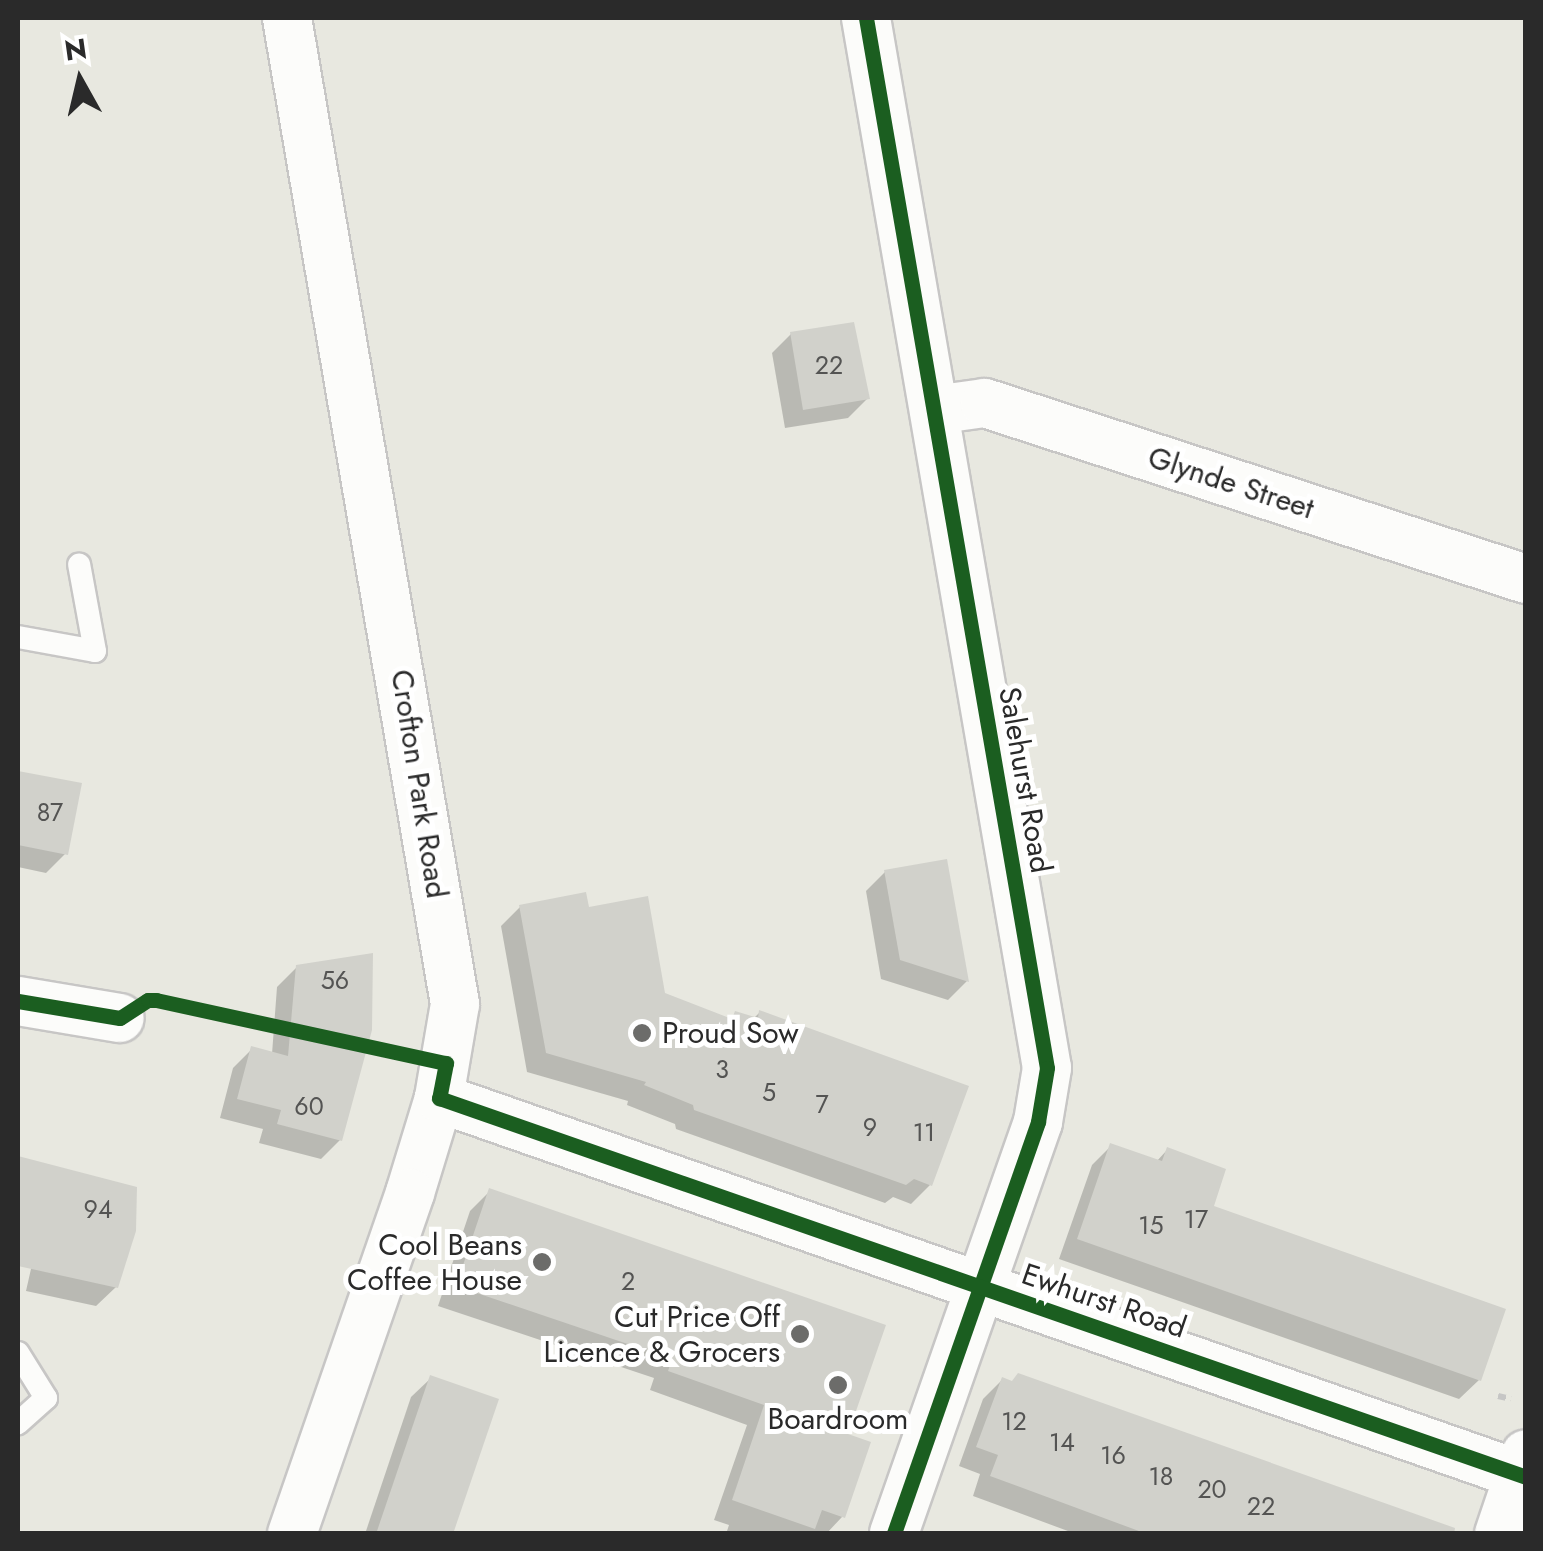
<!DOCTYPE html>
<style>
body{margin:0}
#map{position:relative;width:1543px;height:1551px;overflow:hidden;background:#e8e8e0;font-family:Jost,sans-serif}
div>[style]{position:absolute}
.shadow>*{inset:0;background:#0003}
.building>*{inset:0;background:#d1d1cb}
.path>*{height:6px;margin-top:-3px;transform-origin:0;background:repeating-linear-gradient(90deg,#c6c6c5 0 8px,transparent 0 13px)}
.roads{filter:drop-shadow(2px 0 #c7c6c5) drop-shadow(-2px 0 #c7c6c5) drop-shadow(0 2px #c7c6c5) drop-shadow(0 -2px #c7c6c5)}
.service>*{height:22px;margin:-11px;padding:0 11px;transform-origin:11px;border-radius:11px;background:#fcfcfa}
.minor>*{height:48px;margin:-24px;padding:0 24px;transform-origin:24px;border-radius:24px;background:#fcfcfa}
.cycleway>*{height:15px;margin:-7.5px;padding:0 7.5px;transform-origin:7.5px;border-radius:7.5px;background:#1b5e20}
.dots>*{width:28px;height:28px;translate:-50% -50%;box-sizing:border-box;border:5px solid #fff;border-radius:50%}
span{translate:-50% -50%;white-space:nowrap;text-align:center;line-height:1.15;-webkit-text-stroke:10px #fff;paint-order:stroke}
.number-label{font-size:25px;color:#545453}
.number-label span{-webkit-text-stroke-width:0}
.street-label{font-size:30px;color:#2a2a2a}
.poi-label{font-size:30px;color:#2a2a2a}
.left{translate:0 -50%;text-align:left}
.right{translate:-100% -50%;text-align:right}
.frame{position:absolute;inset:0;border:20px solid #2a2a2a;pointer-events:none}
.north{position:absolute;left:30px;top:30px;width:100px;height:100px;-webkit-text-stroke:8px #fff;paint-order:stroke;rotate:352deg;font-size:28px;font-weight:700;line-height:40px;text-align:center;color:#2a2a2a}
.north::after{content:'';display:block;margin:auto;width:35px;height:45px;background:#2a2a2a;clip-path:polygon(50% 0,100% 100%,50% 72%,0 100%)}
</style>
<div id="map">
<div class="shadow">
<i style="clip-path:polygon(791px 334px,867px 399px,848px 418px,785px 428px,772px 353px)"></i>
<i style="clip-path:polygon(18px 773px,79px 785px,66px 853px,46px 873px,18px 867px)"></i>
<i style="clip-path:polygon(885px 872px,967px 981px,948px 1000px,881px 979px,866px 891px)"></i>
<i style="clip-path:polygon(520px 907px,587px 910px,663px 995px,729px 1021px,736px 1014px,753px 1019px,760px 1012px,930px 1185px,911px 1204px,893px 1197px,885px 1203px,676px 1129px,675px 1124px,627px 1105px,628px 1101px,527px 1072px,501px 926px)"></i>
<i style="clip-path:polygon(297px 967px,340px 1140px,321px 1159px,259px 1143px,263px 1129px,220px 1118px,233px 1068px,252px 1049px,272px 1054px,277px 987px)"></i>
<i style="clip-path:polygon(1111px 1146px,1156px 1162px,1167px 1150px,1210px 1207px,1479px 1380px,1459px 1399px,1059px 1259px,1092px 1165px)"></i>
<i style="clip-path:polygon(18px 1160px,135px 1189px,116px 1287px,96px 1306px,26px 1291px,33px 1260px,18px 1256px)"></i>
<i style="clip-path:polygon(490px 1191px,845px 1435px,842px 1517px,826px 1534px,726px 1534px,729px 1525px,714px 1520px,747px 1425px,650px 1390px,654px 1378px,438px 1306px,470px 1211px)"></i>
<i style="clip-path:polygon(431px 1378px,450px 1534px,365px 1534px,411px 1397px)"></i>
<i style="clip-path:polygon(1002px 1380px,1012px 1383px,1438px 1534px,1076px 1534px,973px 1496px,980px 1474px,959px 1466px,983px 1399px)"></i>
</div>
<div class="building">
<i style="clip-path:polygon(854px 322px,870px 399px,803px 410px,790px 332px)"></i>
<i style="clip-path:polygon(18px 771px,82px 783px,68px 855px,18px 845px)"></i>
<i style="clip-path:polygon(947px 859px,969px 982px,900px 960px,884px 870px)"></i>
<i style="clip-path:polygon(586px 892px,589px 907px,648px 896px,665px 993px,732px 1019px,735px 1011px,758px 1018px,759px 1010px,969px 1086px,932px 1186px,914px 1179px,906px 1185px,694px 1110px,693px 1105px,644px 1085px,646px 1082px,546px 1053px,519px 905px)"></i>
<i style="clip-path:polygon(373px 953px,372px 1030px,342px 1141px,277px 1124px,281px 1110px,237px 1099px,251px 1046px,288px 1056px,296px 965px)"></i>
<i style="clip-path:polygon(1110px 1143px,1162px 1161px,1167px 1147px,1226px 1169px,1214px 1206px,1506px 1309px,1481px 1381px,1077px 1239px)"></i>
<i style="clip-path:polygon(18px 1156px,137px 1187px,136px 1231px,118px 1288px,18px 1266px)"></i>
<i style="clip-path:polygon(489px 1188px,886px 1325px,848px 1434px,871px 1442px,845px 1518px,822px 1510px,815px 1529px,732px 1500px,764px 1405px,668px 1371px,672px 1359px,456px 1286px)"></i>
<i style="clip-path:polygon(1018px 1373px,1455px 1528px,1454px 1534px,1147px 1534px,990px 1476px,998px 1455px,976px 1447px,1002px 1377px,1012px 1381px)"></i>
<i style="clip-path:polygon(430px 1375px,499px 1399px,483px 1446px,453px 1534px,376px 1534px)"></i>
</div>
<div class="path">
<i style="left:1498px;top:1396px;width:13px;rotate:13deg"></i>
</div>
<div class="roads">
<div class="service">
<i style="left:18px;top:637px;width:78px;rotate:10.3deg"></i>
<i style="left:95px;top:651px;width:88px;rotate:-100.4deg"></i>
<i style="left:18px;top:1353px;width:53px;rotate:58.1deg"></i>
<i style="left:46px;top:1398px;width:38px;rotate:138deg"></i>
</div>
<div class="minor">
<i style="left:287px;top:18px;width:1000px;rotate:80.33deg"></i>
<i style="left:455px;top:1004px;width:95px;rotate:99.7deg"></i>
<i style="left:439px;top:1098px;width:99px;rotate:107deg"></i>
<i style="left:410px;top:1193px;width:361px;rotate:109.1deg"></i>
<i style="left:866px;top:18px;width:1065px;rotate:80.22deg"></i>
<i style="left:1047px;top:1068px;width:55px;rotate:99.5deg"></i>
<i style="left:1038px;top:1122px;width:436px;rotate:109.3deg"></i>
<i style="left:934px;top:410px;width:51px;rotate:-7.8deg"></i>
<i style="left:985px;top:403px;width:569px;rotate:18.02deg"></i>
<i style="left:18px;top:1001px;width:103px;rotate:9.5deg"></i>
<i style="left:439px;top:1098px;width:1151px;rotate:19.22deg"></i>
<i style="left:1499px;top:1534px;width:84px;rotate:-71.4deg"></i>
</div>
</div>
<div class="cycleway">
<i style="left:866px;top:18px;width:1065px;rotate:80.22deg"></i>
<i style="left:1047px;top:1068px;width:55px;rotate:99.5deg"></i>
<i style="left:1038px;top:1122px;width:436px;rotate:109.3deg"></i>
<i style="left:18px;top:1001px;width:103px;rotate:9.5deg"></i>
<i style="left:120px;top:1018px;width:33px;rotate:-33deg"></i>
<i style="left:148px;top:1000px;width:8px"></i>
<i style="left:156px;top:1000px;width:297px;rotate:12.3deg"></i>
<i style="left:446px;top:1063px;width:36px;rotate:101deg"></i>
<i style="left:439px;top:1098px;width:1151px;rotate:19.22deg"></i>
</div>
<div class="dots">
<i style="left:642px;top:1033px;background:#6c6c6a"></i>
<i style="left:542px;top:1262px;background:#6c6c6a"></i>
<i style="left:800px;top:1334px;background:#6c6c6a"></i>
<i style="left:838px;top:1385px;background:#6c6c6a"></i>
</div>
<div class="number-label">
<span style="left:829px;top:365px">22</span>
<span style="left:50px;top:812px">87</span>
<span style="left:335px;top:980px">56</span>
<span style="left:722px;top:1069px">3</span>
<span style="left:769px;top:1092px">5</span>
<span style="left:822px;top:1104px">7</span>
<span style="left:309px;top:1106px">60</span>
<span style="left:870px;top:1127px">9</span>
<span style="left:924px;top:1132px">11</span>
<span style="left:98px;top:1209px">94</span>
<span style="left:1196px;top:1219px">17</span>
<span style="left:1151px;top:1225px">15</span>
<span style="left:628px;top:1281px">2</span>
<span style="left:1014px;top:1421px">12</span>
<span style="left:1062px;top:1442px">14</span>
<span style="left:1113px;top:1455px">16</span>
<span style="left:1161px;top:1476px">18</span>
<span style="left:1212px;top:1489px">20</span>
<span style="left:1261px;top:1506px">22</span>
</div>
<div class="street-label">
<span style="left:1231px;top:483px;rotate:18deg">Glynde Street</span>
<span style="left:1025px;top:780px;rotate:80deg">Salehurst Road</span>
<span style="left:419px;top:784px;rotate:81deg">Crofton Park Road</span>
<span style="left:1104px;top:1301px;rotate:19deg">Ewhurst Road</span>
</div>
<div class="poi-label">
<span class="left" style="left:662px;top:1033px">Proud Sow</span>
<span class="right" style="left:522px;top:1262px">Cool Beans<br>Coffee House</span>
<span class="right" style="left:780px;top:1334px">Cut Price Off<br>Licence &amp; Grocers</span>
<span style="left:838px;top:1419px">Boardroom</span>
</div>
<div class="frame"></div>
<div class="north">N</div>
</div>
